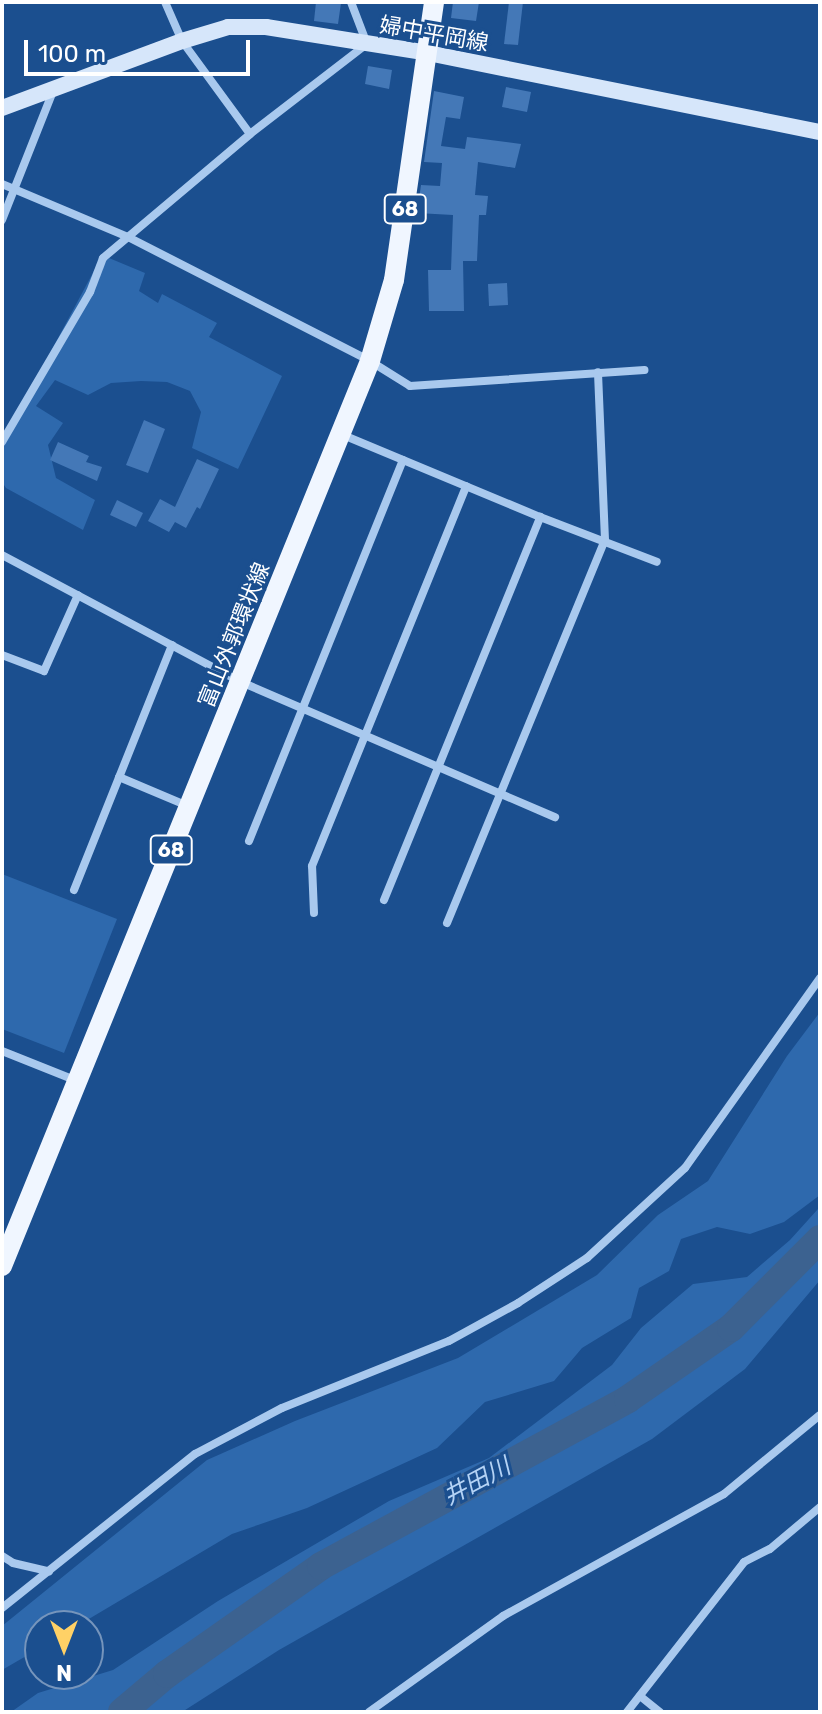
<!DOCTYPE html>
<meta charset="utf-8">
<style>
body{margin:0}
#map{position:relative;width:822px;height:1714px;overflow:hidden;background:#1b4f8f;font-family:Rubik,"Noto Sans JP",sans-serif}
div>[style]{position:absolute}
.green>*{inset:0;background:#2e69ad}
.river>*{height:28px;margin:-14px;padding:0 14px;transform-origin:14px;border-radius:14px;background:#3c6290}
.building>*{inset:0;background:#4478b7}
.minor>*{height:8px;margin:-4px;padding:0 4px;transform-origin:4px;border-radius:4px;background:#a9c9ee}
.secondary>*{height:16px;margin:-8px;padding:0 8px;transform-origin:8px;border-radius:8px;background:#d6e6fa}
.primary>*{height:20px;margin:-10px;padding:0 10px;transform-origin:10px;border-radius:10px;background:#f0f6ff}
span{translate:-50% -50%;white-space:nowrap;text-align:center;line-height:1.15;-webkit-text-stroke:6px #1b4f8f;paint-order:stroke}
.shield-label span{padding:2px 6px;background:#1b4f8f;border:2px solid;border-radius:6px;-webkit-text-stroke-width:0}
.shield-label{font-size:20px;color:#fff;font-weight:700}
.street-label{font-size:22px;color:#fff}
.water-label{font-size:24px;color:#b5d3f5;font-style:italic}
.frame{position:absolute;inset:0;border:4px solid #fff;pointer-events:none}
.north{position:absolute;left:24px;top:1610px;width:80px;height:80px;box-sizing:border-box;background:#1b4f8f;border:2px solid #7695bc;border-radius:50%;rotate:180deg;font-size:22px;font-weight:700;line-height:32px;text-align:center;color:#fff}
.north::after{content:'';display:block;margin:auto;width:28px;height:36px;background:#ffd166;clip-path:polygon(50% 0,100% 100%,50% 72%,0 100%)}
.scale{position:absolute;left:24px;top:40px;width:226px;height:36px;box-sizing:border-box;border:4px solid #fff;border-top:0;padding-left:10px;font-size:24px;line-height:28px;white-space:nowrap;color:#fff;-webkit-text-stroke:6px #1b4f8f;paint-order:stroke}
</style>
<div id="map">
<div class="green">
<i style="clip-path:polygon(109px 258px,145px 273px,139px 291px,158px 303px,162px 294px,217px 323px,209px 337px,282px 376px,238px 469px,192px 448px,201px 412px,190px 391px,167px 382px,141px 381px,111px 383px,88px 395px,55px 380px,36px 406px,63px 423px,48px 445px,56px 478px,95px 500px,83px 530px,6px 488px,2px 482px,2px 443px,96px 267px)"></i>
<i style="clip-path:polygon(2px 874px,117px 919px,64px 1053px,2px 1029px)"></i>
<i style="clip-path:polygon(820px 1012px,820px 1195px,784px 1222px,750px 1234px,717px 1227px,681px 1239px,669px 1271px,639px 1288px,631px 1318px,582px 1348px,554px 1381px,485px 1402px,437px 1448px,307px 1508px,232px 1534px,77px 1626px,40px 1626px,40px 1648px,2px 1670px,2px 1626px,207px 1460px,295px 1421px,458px 1358px,597px 1275px,658px 1215px,708px 1181px,787px 1056px)"></i>
<i style="clip-path:polygon(818px 1209px,820px 1280px,745px 1369px,652px 1439px,279px 1650px,182px 1712px,11px 1712px,38px 1693px,113px 1670px,218px 1601px,389px 1501px,489px 1458px,612px 1365px,641px 1328px,693px 1284px,747px 1277px,790px 1240px)"></i>
</div>
<div class="river">
<i style="left:122px;top:1712px;width:59px;rotate:-40.2deg"></i>
<i style="left:167px;top:1674px;width:188px;rotate:-35deg"></i>
<i style="left:321px;top:1566px;width:349px;rotate:-28.5deg"></i>
<i style="left:628px;top:1399px;width:125px;rotate:-34.6deg"></i>
<i style="left:731px;top:1328px;width:126px;rotate:-45deg"></i>
</div>
<div class="building">
<i style="clip-path:polygon(316px 2px,341px 3px,338px 24px,314px 21px)"></i>
<i style="clip-path:polygon(453px 2px,479px 2px,476px 21px,451px 18px)"></i>
<i style="clip-path:polygon(509px 2px,523px 2px,518px 45px,504px 44px)"></i>
<i style="clip-path:polygon(368px 66px,392px 70px,389px 89px,365px 84px)"></i>
<i style="clip-path:polygon(506px 87px,531px 92px,527px 112px,502px 107px)"></i>
<i style="clip-path:polygon(434px 91px,464px 97px,460px 119px,446px 117px,441px 146px,465px 149px,467px 137px,521px 144px,515px 168px,478px 162px,475px 195px,488px 196px,486px 215px,479px 215px,477px 261px,463px 261px,464px 311px,429px 311px,428px 270px,451px 270px,453px 215px,417px 213px,421px 185px,440px 186px,442px 163px,424px 162px)"></i>
<i style="clip-path:polygon(507px 283px,508px 305px,489px 306px,488px 284px)"></i>
<i style="clip-path:polygon(144px 420px,165px 429px,148px 473px,126px 465px)"></i>
<i style="clip-path:polygon(58px 442px,89px 456px,86px 462px,102px 467px,97px 481px,50px 460px)"></i>
<i style="clip-path:polygon(197px 459px,219px 469px,200px 509px,197px 507px,186px 528px,175px 522px,169px 532px,148px 521px,160px 499px,175px 507px)"></i>
<i style="clip-path:polygon(117px 500px,143px 513px,136px 527px,110px 515px)"></i>
</div>
<div class="minor">
<i style="left:165px;top:2px;width:43px;rotate:66.4deg"></i>
<i style="left:182px;top:41px;width:115px;rotate:53.8deg"></i>
<i style="left:2px;top:184px;width:137px;rotate:22.8deg"></i>
<i style="left:128px;top:237px;width:272px;rotate:27.1deg"></i>
<i style="left:370px;top:361px;width:47px;rotate:32deg"></i>
<i style="left:410px;top:386px;width:235px;rotate:-3.9deg"></i>
<i style="left:2px;top:220px;width:139px;rotate:-68.4deg"></i>
<i style="left:343px;top:435px;width:213px;rotate:22.6deg"></i>
<i style="left:540px;top:517px;width:125px;rotate:21deg"></i>
<i style="left:2px;top:442px;width:174px;rotate:-59.6deg"></i>
<i style="left:90px;top:292px;width:36px;rotate:-69deg"></i>
<i style="left:103px;top:258px;width:192px;rotate:-40.1deg"></i>
<i style="left:250px;top:134px;width:148px;rotate:-37.6deg"></i>
<i style="left:367px;top:44px;width:45px;rotate:-110.9deg"></i>
<i style="left:2px;top:555px;width:271px;rotate:28deg"></i>
<i style="left:241px;top:682px;width:342px;rotate:23.3deg"></i>
<i style="left:2px;top:655px;width:45px;rotate:20.9deg"></i>
<i style="left:44px;top:671px;width:83px;rotate:-65.9deg"></i>
<i style="left:119px;top:777px;width:75px;rotate:22.8deg"></i>
<i style="left:249px;top:841px;width:411px;rotate:-68deg"></i>
<i style="left:74px;top:890px;width:264px;rotate:-68.2deg"></i>
<i style="left:384px;top:900px;width:414px;rotate:-67.8deg"></i>
<i style="left:314px;top:913px;width:47px;rotate:-92.4deg"></i>
<i style="left:312px;top:866px;width:410px;rotate:-67.9deg"></i>
<i style="left:447px;top:923px;width:414px;rotate:-67.6deg"></i>
<i style="left:605px;top:540px;width:168px;rotate:-92.4deg"></i>
<i style="left:2px;top:1051px;width:81px;rotate:21.8deg"></i>
<i style="left:2px;top:1556px;width:13px;rotate:32deg"></i>
<i style="left:13px;top:1563px;width:37px;rotate:13deg"></i>
<i style="left:2px;top:1608px;width:247px;rotate:-38.6deg"></i>
<i style="left:195px;top:1454px;width:98px;rotate:-27.9deg"></i>
<i style="left:282px;top:1408px;width:180px;rotate:-21.9deg"></i>
<i style="left:449px;top:1341px;width:79px;rotate:-28.8deg"></i>
<i style="left:518px;top:1303px;width:82px;rotate:-33.1deg"></i>
<i style="left:587px;top:1258px;width:133px;rotate:-42.6deg"></i>
<i style="left:685px;top:1168px;width:233px;rotate:-54.6deg"></i>
<i style="left:640px;top:1696px;width:26px;rotate:39deg"></i>
<i style="left:369px;top:1712px;width:165px;rotate:-35.6deg"></i>
<i style="left:503px;top:1616px;width:252px;rotate:-28.9deg"></i>
<i style="left:724px;top:1494px;width:124px;rotate:-39.5deg"></i>
<i style="left:627px;top:1712px;width:190px;rotate:-52deg"></i>
<i style="left:744px;top:1562px;width:29px;rotate:-27deg"></i>
<i style="left:770px;top:1549px;width:65px;rotate:-40deg"></i>
</div>
<div class="secondary">
<i style="left:2px;top:108px;width:192px;rotate:-20.4deg"></i>
<i style="left:182px;top:41px;width:48px;rotate:-16.9deg"></i>
<i style="left:228px;top:27px;width:38px"></i>
<i style="left:266px;top:27px;width:164px;rotate:9.1deg"></i>
<i style="left:428px;top:53px;width:400px;rotate:11.4deg"></i>
</div>
<div class="primary">
<i style="left:2px;top:1266px;width:977px;rotate:-67.87deg"></i>
<i style="left:370px;top:361px;width:84px;rotate:-73.5deg"></i>
<i style="left:394px;top:280px;width:281px;rotate:-81.8deg"></i>
</div>
<div class="shield-label">
<span style="left:405px;top:209px">68</span>
<span style="left:171px;top:850px">68</span>
</div>
<div class="street-label">
<span style="left:434px;top:34px;rotate:10deg">婦中平岡線</span>
<span style="left:234px;top:635px;rotate:-68deg">富山外郭環状線</span>
</div>
<div class="water-label">
<span style="left:477px;top:1482px;rotate:-28deg">井田川</span>
</div>
<div class="frame"></div>
<div class="north">N</div>
<div class="scale">100 m</div>
</div>
